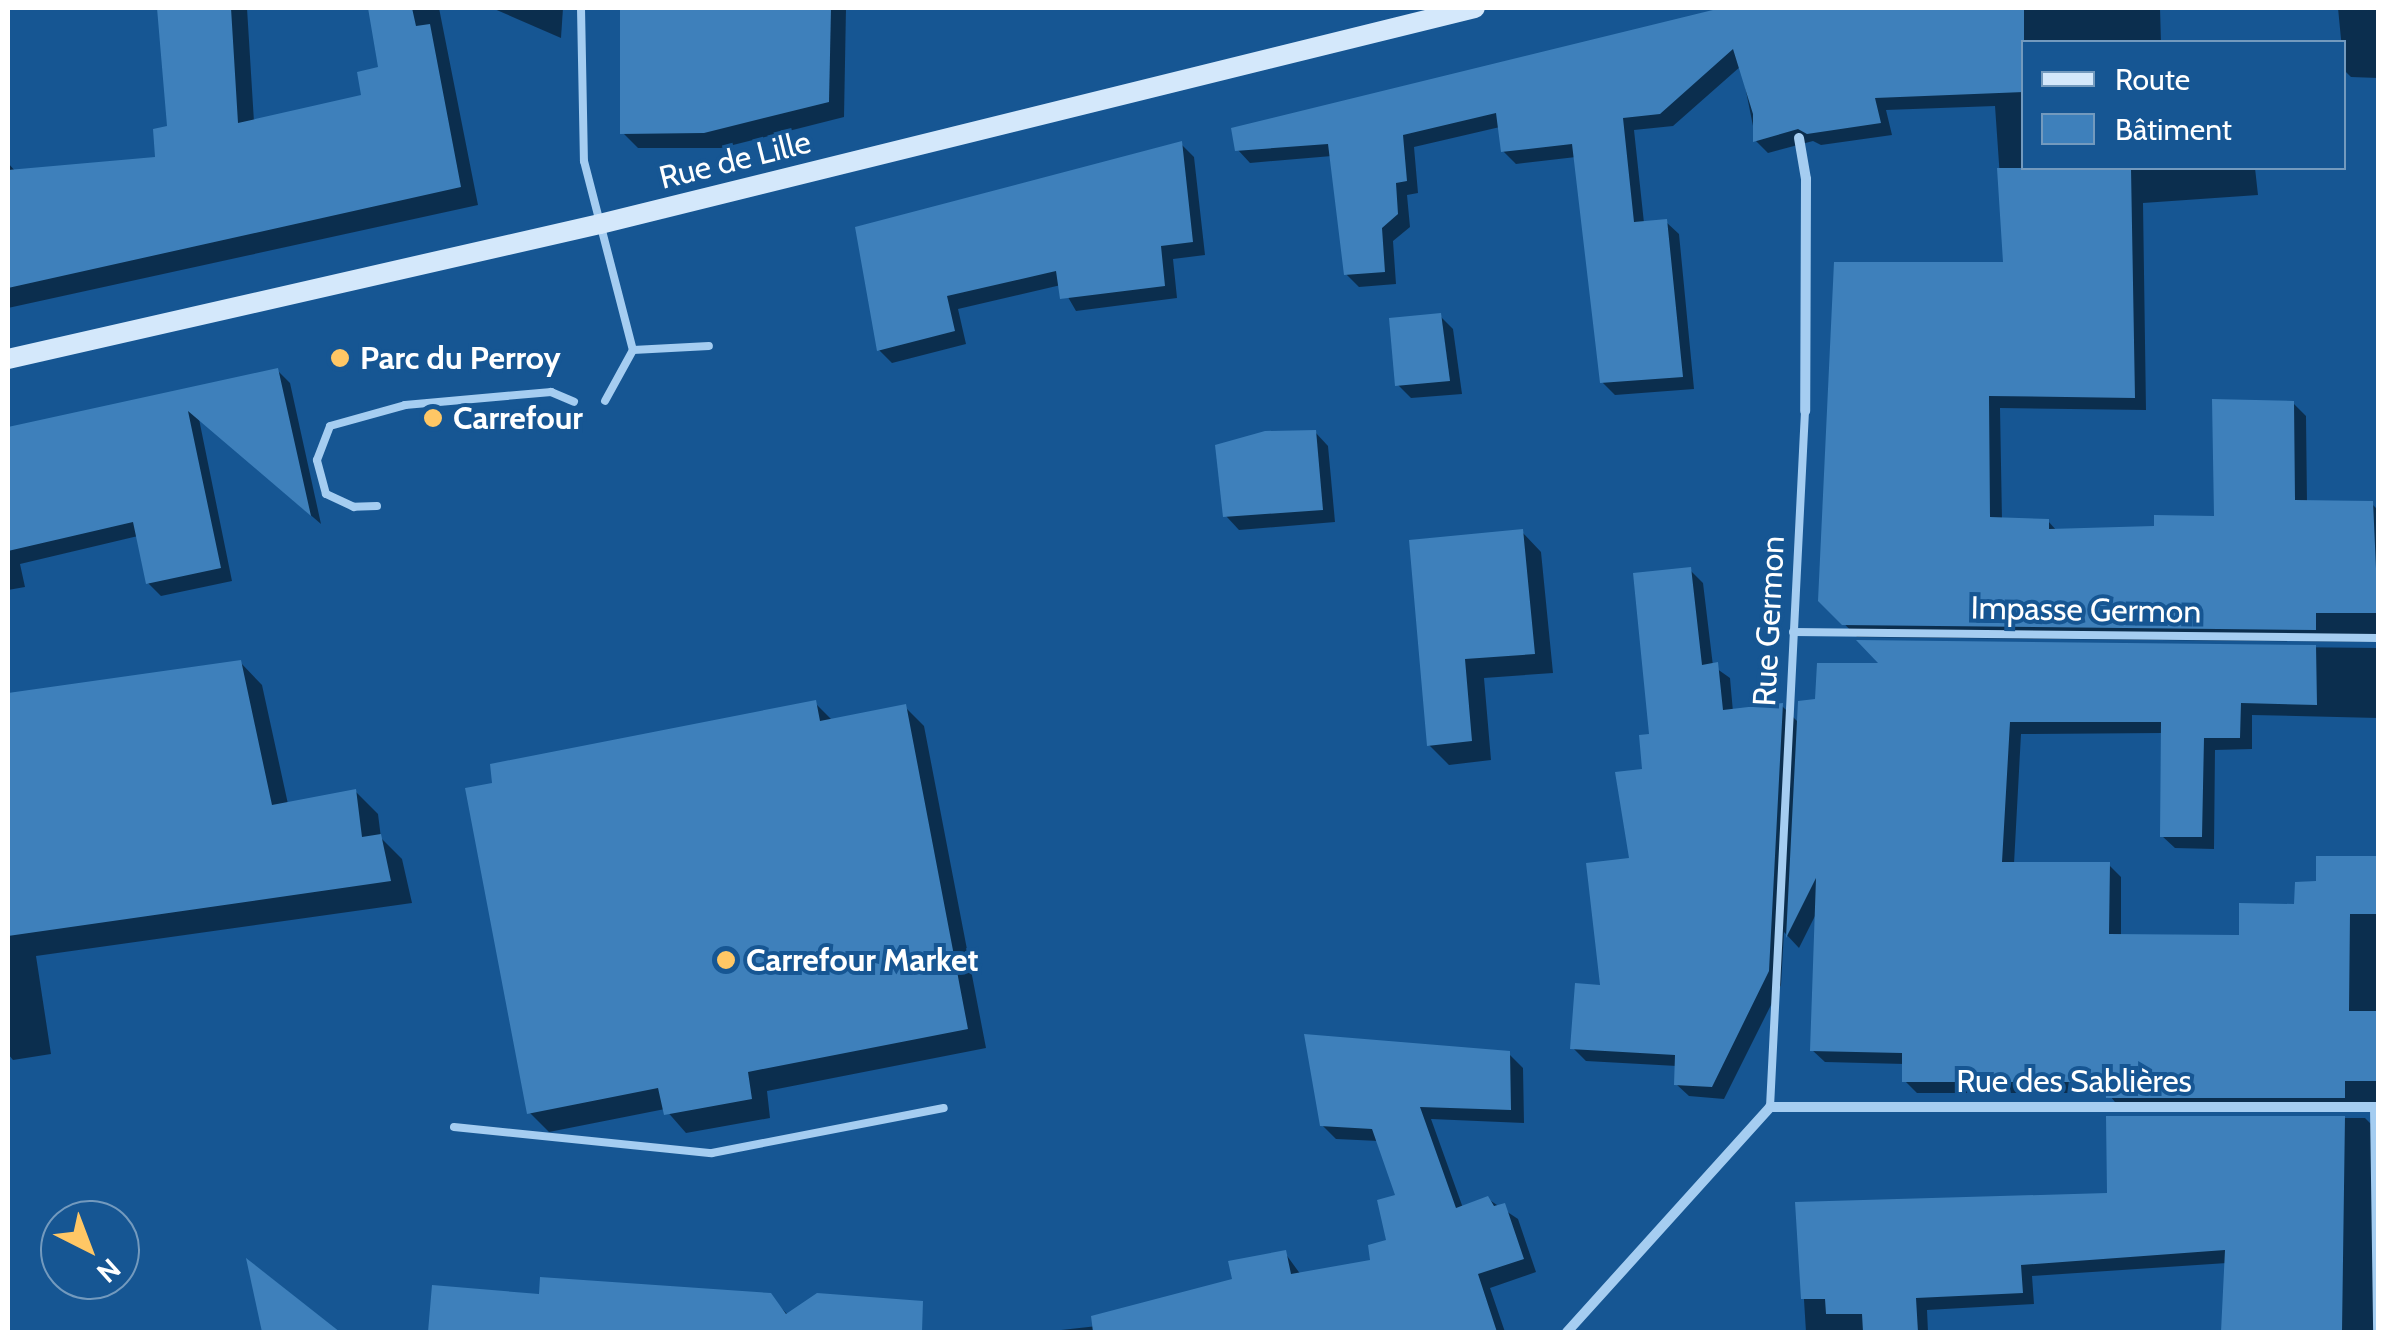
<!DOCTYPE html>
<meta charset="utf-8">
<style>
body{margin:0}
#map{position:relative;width:2386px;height:1340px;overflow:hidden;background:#165693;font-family:Cabin,sans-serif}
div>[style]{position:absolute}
.shadow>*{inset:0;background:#0007}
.building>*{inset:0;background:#3e80bb}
.lane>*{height:8px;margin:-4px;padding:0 4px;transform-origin:4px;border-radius:4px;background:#a5cdf1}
.street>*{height:10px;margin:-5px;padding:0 5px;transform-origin:5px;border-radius:5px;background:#a5cdf1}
.secondary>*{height:20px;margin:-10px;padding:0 10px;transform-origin:10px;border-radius:10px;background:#d4e8fb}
.dots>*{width:28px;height:28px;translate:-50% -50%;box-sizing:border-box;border:5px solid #165693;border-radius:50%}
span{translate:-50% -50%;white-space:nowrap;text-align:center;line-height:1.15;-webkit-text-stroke:8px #165693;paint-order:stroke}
.street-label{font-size:32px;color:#fff}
.poi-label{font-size:32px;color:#fff;font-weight:700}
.left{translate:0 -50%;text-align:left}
.frame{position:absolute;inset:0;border:10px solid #fff;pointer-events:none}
.legend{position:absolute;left:2021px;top:40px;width:325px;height:130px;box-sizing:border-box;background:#165693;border:2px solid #739abe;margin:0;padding:12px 18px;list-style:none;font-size:30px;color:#fff}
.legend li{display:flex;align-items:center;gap:20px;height:50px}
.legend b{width:50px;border:2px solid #739abe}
.north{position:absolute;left:40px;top:1200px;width:100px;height:100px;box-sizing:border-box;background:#165693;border:2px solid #739abe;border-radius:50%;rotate:138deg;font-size:28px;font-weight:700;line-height:40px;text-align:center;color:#fff}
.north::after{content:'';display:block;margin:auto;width:35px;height:45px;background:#ffc765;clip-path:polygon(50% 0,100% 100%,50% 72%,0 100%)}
</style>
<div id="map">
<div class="shadow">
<i style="clip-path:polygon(159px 8px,247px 8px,254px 122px,364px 97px,380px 69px,370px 8px,439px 8px,478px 205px,8px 308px,8px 163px,16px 172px,157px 159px,170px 129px)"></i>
<i style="clip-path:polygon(492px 8px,563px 8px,561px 38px)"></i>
<i style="clip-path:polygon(622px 8px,846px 8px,844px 117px,721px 148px,638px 148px,622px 132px)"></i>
<i style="clip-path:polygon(1738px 8px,2160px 8px,2161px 42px,2024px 42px,2024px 168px,2255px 168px,2258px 195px,2143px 203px,2146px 410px,2000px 408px,2002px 520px,2048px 521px,2057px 531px,2157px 529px,2217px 519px,2293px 403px,2306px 416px,2307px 503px,2372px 504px,2378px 510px,2378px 642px,1857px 637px,1821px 600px,2006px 265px,1995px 106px,1886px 110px,1892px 135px,1821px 145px,1813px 141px,1768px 153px,1756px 141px,1741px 66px,1673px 126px,1634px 130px,1644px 223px,1666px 222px,1679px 234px,1694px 389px,1615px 395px,1602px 382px,1576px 157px,1516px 164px,1503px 151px,1500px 127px,1414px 147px,1418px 193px,1407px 195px,1410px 227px,1393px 241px,1396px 284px,1359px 287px,1346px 274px,1332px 156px,1250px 163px,1238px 150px,1234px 130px)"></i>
<i style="clip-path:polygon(2319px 8px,2378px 8px,2378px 78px,2351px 77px,2344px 70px,2338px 8px)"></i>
<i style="clip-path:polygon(1181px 144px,1194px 157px,1205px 255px,1173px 259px,1177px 298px,1076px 311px,1061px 285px,958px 309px,966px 344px,892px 363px,879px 350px,858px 229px)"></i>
<i style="clip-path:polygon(1440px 316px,1453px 329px,1462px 394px,1411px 398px,1398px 385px)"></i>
<i style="clip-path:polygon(277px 370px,290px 383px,321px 524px,199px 419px,232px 581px,161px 596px,148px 583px,138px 536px,20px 564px,25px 587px,8px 590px,8px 429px)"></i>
<i style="clip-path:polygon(1315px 432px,1328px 446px,1335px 522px,1239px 530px,1226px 516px)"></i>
<i style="clip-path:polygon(1522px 532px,1541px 552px,1553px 673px,1484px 678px,1491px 760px,1449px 765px,1429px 745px,1411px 543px)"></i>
<i style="clip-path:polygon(1690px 570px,1703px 583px,1713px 666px,1730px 678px,1733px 712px,1782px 706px,1799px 723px,1817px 701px,1883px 665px,1862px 643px,2378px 648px,2378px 718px,2252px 715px,2252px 749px,2215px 750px,2214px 849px,2175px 848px,2162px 836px,2163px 733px,2021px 734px,2014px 864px,2109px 865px,2121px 877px,2121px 937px,2241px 937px,2297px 906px,2318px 884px,2318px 858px,2378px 859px,2378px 1111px,2121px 1110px,2108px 1093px,1917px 1093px,1905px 1081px,1905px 1064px,1825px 1062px,1812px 1050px,1817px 912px,1799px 948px,1784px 932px,1781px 985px,1724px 1099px,1689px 1096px,1676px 1084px,1677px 1066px,1586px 1061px,1573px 1048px,1603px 988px)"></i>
<i style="clip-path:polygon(240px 662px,262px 685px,288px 804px,355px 791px,378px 814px,381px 838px,402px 859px,412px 903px,36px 956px,51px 1054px,13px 1060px,8px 1054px,8px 696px)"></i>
<i style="clip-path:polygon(815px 703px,833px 721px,905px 707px,924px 726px,986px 1048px,767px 1091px,770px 1118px,686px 1133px,665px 1109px,549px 1132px,530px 1113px)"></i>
<i style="clip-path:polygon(1509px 1054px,1523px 1068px,1524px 1123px,1431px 1119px,1463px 1208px,1488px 1199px,1518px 1219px,1536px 1272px,1490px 1288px,1505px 1332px,1043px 1332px,1170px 1318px,1285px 1253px,1301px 1275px,1373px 1263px,1389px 1242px,1398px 1196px,1379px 1141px,1336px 1139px,1322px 1125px)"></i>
<i style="clip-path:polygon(2109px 1118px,2365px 1118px,2378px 1131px,2378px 1332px,2224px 1332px,2227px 1263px,2032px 1276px,2034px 1304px,1927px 1310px,1928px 1332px,1806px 1332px,1798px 1204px,2110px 1195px)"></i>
<i style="clip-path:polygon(434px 1287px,541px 1297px,770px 1296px,788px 1315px,885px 1313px,888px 1332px,431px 1332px)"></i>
</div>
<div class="building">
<i style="clip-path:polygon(157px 8px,231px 8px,238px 123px,361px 95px,357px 72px,378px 67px,368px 8px,412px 8px,416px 26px,430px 24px,461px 187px,8px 288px,8px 170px,155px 157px,153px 129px,167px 126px)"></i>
<i style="clip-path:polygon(620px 8px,831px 8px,829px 102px,704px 133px,620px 134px)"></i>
<i style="clip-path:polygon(1721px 8px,2024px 8px,2024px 92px,1875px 98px,1881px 123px,1807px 134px,1798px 129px,1753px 142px,1753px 114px,1733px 49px,1660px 114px,1623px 118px,1634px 222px,1667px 219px,1683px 377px,1600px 383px,1572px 144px,1501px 152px,1496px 113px,1403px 135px,1407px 181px,1396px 183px,1398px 214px,1382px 228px,1385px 272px,1344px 275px,1328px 144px,1235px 151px,1231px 128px)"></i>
<i style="clip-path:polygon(1182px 141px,1193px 242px,1161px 246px,1165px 286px,1060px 299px,1056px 271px,947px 296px,955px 331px,877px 351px,855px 227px)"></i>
<i style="clip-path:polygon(1997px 168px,2131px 168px,2135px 398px,1989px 396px,1990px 517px,2049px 519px,2049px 529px,2154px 526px,2154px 515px,2214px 516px,2212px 399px,2294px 401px,2295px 500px,2373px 501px,2378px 613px,2316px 613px,2316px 630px,1842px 625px,1818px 601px,1834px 262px,2003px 262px)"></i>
<i style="clip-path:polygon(1441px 313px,1450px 381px,1395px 386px,1389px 318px)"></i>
<i style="clip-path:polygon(278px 368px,311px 516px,188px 411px,221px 568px,146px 584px,133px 522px,8px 551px,8px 427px)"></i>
<i style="clip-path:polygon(1316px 430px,1323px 510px,1223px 517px,1215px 445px,1265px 431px)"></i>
<i style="clip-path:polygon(1523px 529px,1535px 654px,1465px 659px,1472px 741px,1427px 746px,1409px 540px)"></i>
<i style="clip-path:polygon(1691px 567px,1702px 665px,1718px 662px,1723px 710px,1783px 703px,1769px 971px,1712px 1087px,1674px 1085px,1675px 1055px,1570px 1049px,1575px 983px,1600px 985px,1586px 863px,1629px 858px,1615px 772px,1642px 769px,1639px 735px,1649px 734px,1633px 573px)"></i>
<i style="clip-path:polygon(1856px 640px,2316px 645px,2317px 705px,2241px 703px,2240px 738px,2204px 738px,2202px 837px,2160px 837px,2161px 722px,2010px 722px,2002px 862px,2110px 862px,2109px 934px,2239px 935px,2239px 903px,2294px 904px,2295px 882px,2316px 881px,2316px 856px,2378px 856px,2378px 914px,2350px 914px,2349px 1011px,2378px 1011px,2378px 1081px,2345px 1081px,2345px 1098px,2106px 1098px,2105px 1082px,1902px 1082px,1902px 1053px,1810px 1051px,1816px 878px,1786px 938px,1798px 701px,1815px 699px,1817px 663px,1878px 663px)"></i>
<i style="clip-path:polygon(241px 660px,272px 805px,356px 789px,362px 837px,381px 834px,391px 881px,8px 936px,8px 693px)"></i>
<i style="clip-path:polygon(816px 700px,820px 721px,906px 704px,968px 1029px,748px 1072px,752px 1099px,664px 1115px,658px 1088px,527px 1114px,465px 788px,492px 783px,490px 764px)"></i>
<i style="clip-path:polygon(1304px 1034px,1510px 1051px,1511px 1110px,1420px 1107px,1456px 1208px,1488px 1196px,1494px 1206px,1505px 1203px,1524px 1259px,1478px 1274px,1497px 1332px,1093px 1332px,1091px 1316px,1232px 1279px,1228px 1261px,1286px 1250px,1291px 1274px,1370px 1260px,1368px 1245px,1386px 1240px,1377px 1200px,1395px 1195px,1372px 1129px,1320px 1126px)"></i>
<i style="clip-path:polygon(2106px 1116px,2345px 1116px,2342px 1332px,2221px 1332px,2225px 1250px,2021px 1265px,2023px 1293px,1916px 1298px,1918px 1332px,1863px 1332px,1862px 1314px,1826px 1314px,1825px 1299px,1801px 1299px,1795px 1202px,2107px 1193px)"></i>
<i style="clip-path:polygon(246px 1258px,340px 1332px,262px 1332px)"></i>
<i style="clip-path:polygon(540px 1277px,771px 1293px,786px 1314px,817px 1293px,923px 1301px,922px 1332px,428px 1332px,432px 1285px,539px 1294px)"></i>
</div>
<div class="lane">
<i style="left:581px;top:8px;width:153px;rotate:88.9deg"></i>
<i style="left:584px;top:161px;width:195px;rotate:75.5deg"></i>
<i style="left:633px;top:350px;width:58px;rotate:118.8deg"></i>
<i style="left:633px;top:350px;width:76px;rotate:-3deg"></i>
<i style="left:377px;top:506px;width:23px;rotate:178deg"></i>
<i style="left:354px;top:507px;width:31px;rotate:-155deg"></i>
<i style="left:326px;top:494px;width:35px;rotate:-105deg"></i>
<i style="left:317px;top:460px;width:36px;rotate:-69deg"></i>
<i style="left:330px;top:426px;width:78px;rotate:-15.6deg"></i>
<i style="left:405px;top:405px;width:147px;rotate:-5.1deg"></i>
<i style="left:551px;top:392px;width:25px;rotate:23deg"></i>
<i style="left:1793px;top:632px;width:585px;rotate:0.59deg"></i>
<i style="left:1770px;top:1107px;width:697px;rotate:-87.12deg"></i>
<i style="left:454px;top:1127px;width:259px;rotate:5.8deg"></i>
<i style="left:712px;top:1153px;width:236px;rotate:-11deg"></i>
</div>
<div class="street">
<i style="left:1799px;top:138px;width:42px;rotate:80.3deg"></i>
<i style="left:1806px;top:179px;width:232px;rotate:90.2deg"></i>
<i style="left:2375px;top:1107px;width:225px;rotate:89.2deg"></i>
<i style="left:1567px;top:1332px;width:303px;rotate:-47.9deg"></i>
<i style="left:1770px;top:1107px;width:608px"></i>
</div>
<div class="secondary">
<i style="left:8px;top:359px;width:607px;rotate:-12.85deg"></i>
<i style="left:600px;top:224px;width:901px;rotate:-13.87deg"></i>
</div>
<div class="dots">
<i style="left:340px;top:358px;background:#ffc765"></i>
<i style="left:433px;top:418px;background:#ffc765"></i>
<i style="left:726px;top:960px;background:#ffc765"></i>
</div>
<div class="street-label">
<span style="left:735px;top:160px;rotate:-14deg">Rue de Lille</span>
<span style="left:2086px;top:610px;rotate:1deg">Impasse Germon</span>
<span style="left:1769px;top:621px;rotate:-87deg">Rue Germon</span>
<span style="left:2074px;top:1081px">Rue des Sablières</span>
</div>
<div class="poi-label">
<span class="left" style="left:360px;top:358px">Parc du Perroy</span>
<span class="left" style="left:453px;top:418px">Carrefour</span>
<span class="left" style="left:746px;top:960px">Carrefour Market</span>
</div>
<div class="frame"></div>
<ul class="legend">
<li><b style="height:12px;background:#d4e8fb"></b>Route</li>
<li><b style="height:28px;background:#3e80bb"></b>Bâtiment</li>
</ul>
<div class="north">N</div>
</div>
